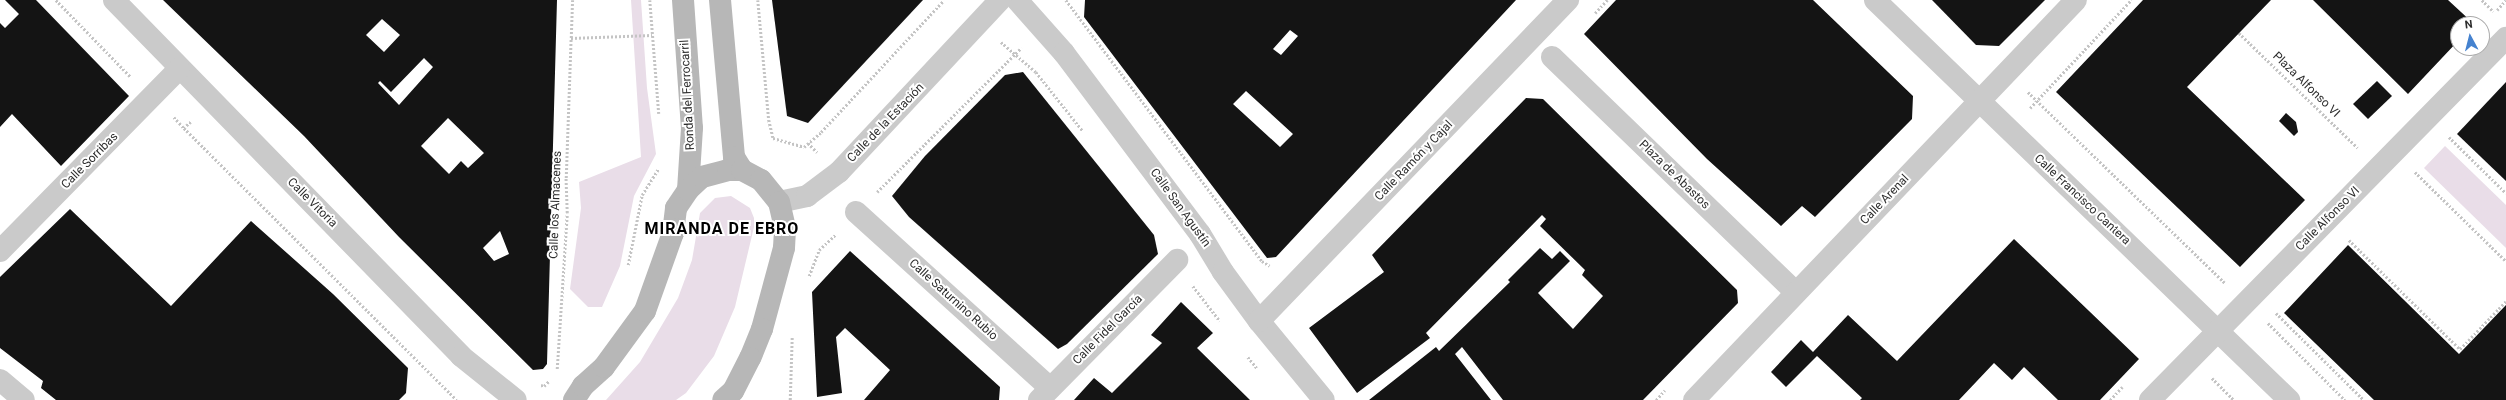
<!DOCTYPE html>
<meta charset="utf-8">
<style>
body{margin:0}
#map{position:relative;width:2506px;height:400px;overflow:hidden;background:#fff;font-family:Roboto,sans-serif}
div>[style]{position:absolute}
.green>*{inset:0;background:#e9dde8}
.building>*{inset:0;background:#141414}
.path>*{height:2.5px;margin-top:-1.25px;transform-origin:0;background:repeating-linear-gradient(90deg,#c4c4c4 0 2px,transparent 0 4px)}
.street>*{height:22px;margin:-11px;padding:0 11px;transform-origin:11px;border-radius:11px;background:#cacaca}
.secondary>*{height:22px;margin:-11px;padding:0 11px;transform-origin:11px;border-radius:11px;background:#b7b7b7}
span{translate:-50% -50%;white-space:nowrap;text-align:center;line-height:1.15;-webkit-text-stroke:4px #fff;paint-order:stroke}
.street-label{font-size:12px;color:#2d2d2d}
.district-label{font-size:16px;color:#000;font-weight:700;letter-spacing:1px}
.north{position:absolute;left:2450px;top:16px;width:40px;height:40px;box-sizing:border-box;background:#fff;border:1px solid #ababab;border-radius:50%;rotate:353deg;font-size:11px;font-weight:700;line-height:16px;text-align:center;color:#2d2d2d}
.north::after{content:'';display:block;margin:auto;width:14px;height:18px;background:#4582cf;clip-path:polygon(50% 0,100% 100%,50% 72%,0 100%)}
</style>
<div id="map">
<div class="green">
<i style="clip-path:polygon(631px 0,641px 0,647px 88px,656px 154px,634px 196px,620px 266px,602px 307px,588px 307px,570px 289px,581px 208px,579px 182px,641px 157px)"></i>
<i style="clip-path:polygon(2445px 146px,2506px 205px,2506px 248px,2424px 168px)"></i>
<i style="clip-path:polygon(731px 196px,750px 208px,754px 218px,754px 227px,735px 307px,714px 356px,686px 393px,676px 400px,606px 400px,640px 362px,678px 298px,692px 260px,700px 213px,715px 198px)"></i>
</div>
<div class="building">
<i style="clip-path:polygon(5px 0,36px 0,129px 96px,61px 166px,12px 114px,0 127px,0 23px,5px 28px,19px 14px)"></i>
<i style="clip-path:polygon(evenodd,163px 0,557px 0,547px 364px,543px 369px,533px 370px,399px 237px,304px 136px,163px 0,382px 19px,400px 35px,384px 52px,366px 35px,382px 19px,163px 0,424px 58px,433px 67px,399px 105px,378px 83px,380px 81px,391px 92px,424px 58px,163px 0,448px 118px,484px 153px,468px 168px,461px 161px,449px 174px,421px 146px,448px 118px,163px 0,500px 231px,509px 254px,494px 261px,483px 248px,500px 231px)"></i>
<i style="clip-path:polygon(772px 0,923px 0,808px 123px,787px 116px)"></i>
<i style="clip-path:polygon(evenodd,1085px 0,1516px 0,1276px 257px,1267px 258px,1084px 17px,1085px 0,1290px 30px,1298px 36px,1281px 55px,1273px 49px,1290px 30px,1085px 0,1246px 91px,1293px 134px,1280px 147px,1233px 104px,1246px 91px)"></i>
<i style="clip-path:polygon(1616px 0,1813px 0,1913px 96px,1912px 119px,1815px 217px,1802px 206px,1781px 226px,1707px 159px,1584px 34px)"></i>
<i style="clip-path:polygon(1932px 0,2045px 0,1999px 46px,1976px 45px)"></i>
<i style="clip-path:polygon(2143px 0,2271px 0,2187px 87px,2305px 200px,2240px 267px,2056px 92px)"></i>
<i style="clip-path:polygon(2313px 0,2448px 0,2474px 24px,2458px 24px,2458px 41px,2408px 94px)"></i>
<i style="clip-path:polygon(1023px 72px,1154px 235px,1158px 254px,1067px 344px,1058px 349px,909px 217px,892px 196px,925px 156px,1005px 75px)"></i>
<i style="clip-path:polygon(2377px 81px,2392px 96px,2368px 119px,2353px 104px)"></i>
<i style="clip-path:polygon(2506px 82px,2506px 181px,2457px 134px)"></i>
<i style="clip-path:polygon(1526px 98px,1543px 99px,1737px 290px,1738px 303px,1643px 400px,1503px 400px,1462px 347px,1455px 354px,1491px 400px,1369px 400px,1436px 347px,1439px 351px,1510px 282px,1508px 280px,1540px 248px,1552px 259px,1560px 251px,1570px 261px,1538px 293px,1573px 329px,1603px 296px,1582px 275px,1585px 270px,1540px 226px,1546px 219px,1542px 215px,1426px 333px,1430px 338px,1357px 393px,1309px 328px,1384px 272px,1372px 255px)"></i>
<i style="clip-path:polygon(2286px 113px,2296px 122px,2298px 132px,2294px 136px,2279px 121px)"></i>
<i style="clip-path:polygon(70px 209px,171px 306px,251px 221px,333px 294px,408px 368px,406px 393px,399px 400px,56px 400px,41px 388px,43px 381px,0 348px,0 277px)"></i>
<i style="clip-path:polygon(2014px 239px,2139px 359px,2100px 400px,2058px 400px,2024px 367px,2012px 380px,1994px 363px,1959px 400px,1860px 400px,1862px 398px,1817px 356px,1786px 387px,1771px 372px,1801px 340px,1813px 352px,1848px 315px,1897px 361px)"></i>
<i style="clip-path:polygon(2348px 245px,2459px 354px,2506px 305px,2506px 400px,2374px 400px,2284px 313px)"></i>
<i style="clip-path:polygon(850px 251px,1000px 387px,999px 400px,864px 400px,890px 370px,845px 328px,836px 337px,842px 393px,817px 397px,812px 292px)"></i>
<i style="clip-path:polygon(1181px 302px,1213px 333px,1197px 348px,1250px 400px,1074px 400px,1094px 378px,1112px 393px,1162px 343px,1151px 335px)"></i>
</div>
<div class="path">
<i style="left:56px;top:0;width:107px;rotate:45.8deg"></i>
<i style="left:650px;top:0;width:114px;rotate:85.5deg"></i>
<i style="left:758px;top:0;width:121px;rotate:84.8deg"></i>
<i style="left:769px;top:120px;width:18px;rotate:77deg"></i>
<i style="left:773px;top:138px;width:32px;rotate:16deg"></i>
<i style="left:804px;top:147px;width:23px;rotate:-41deg"></i>
<i style="left:821px;top:132px;width:180px;rotate:-47deg"></i>
<i style="left:1066px;top:0;width:326px;rotate:53.1deg"></i>
<i style="left:1262px;top:261px;width:9px;rotate:32deg"></i>
<i style="left:2482px;top:0;width:16px;rotate:45deg"></i>
<i style="left:2497px;top:10px;width:13px;rotate:-48deg"></i>
<i style="left:1595px;top:13px;width:18px;rotate:-47deg"></i>
<i style="left:2239px;top:33px;width:165px;rotate:44deg"></i>
<i style="left:571px;top:38px;width:38px;rotate:-88deg"></i>
<i style="left:1001px;top:42px;width:46px;rotate:40.6deg"></i>
<i style="left:1036px;top:72px;width:75px;rotate:51.5deg"></i>
<i style="left:2028px;top:92px;width:274px;rotate:44.1deg"></i>
<i style="left:2030px;top:108px;width:148px;rotate:-46.9deg"></i>
<i style="left:174px;top:117px;width:15px;rotate:48deg"></i>
<i style="left:191px;top:122px;width:9px;rotate:139deg"></i>
<i style="left:184px;top:128px;width:385px;rotate:44.9deg"></i>
<i style="left:2449px;top:137px;width:80px;rotate:44.5deg"></i>
<i style="left:808px;top:143px;width:13px;rotate:45deg"></i>
<i style="left:2415px;top:172px;width:127px;rotate:44.4deg"></i>
<i style="left:877px;top:192px;width:204px;rotate:-45deg"></i>
<i style="left:2349px;top:240px;width:156px;rotate:44.5deg"></i>
<i style="left:2460px;top:349px;width:66px;rotate:-46.2deg"></i>
<i style="left:628px;top:265px;width:71px;rotate:-78.7deg"></i>
<i style="left:642px;top:195px;width:31px;rotate:-58deg"></i>
<i style="left:809px;top:276px;width:28px;rotate:-69deg"></i>
<i style="left:819px;top:250px;width:23px;rotate:-43deg"></i>
<i style="left:1193px;top:286px;width:44px;rotate:52.4deg"></i>
<i style="left:2276px;top:313px;width:124px;rotate:44.7deg"></i>
<i style="left:2268px;top:323px;width:109px;rotate:45deg"></i>
<i style="left:1248px;top:357px;width:14px;rotate:51deg"></i>
<i style="left:557px;top:369px;width:156px;rotate:-86.3deg"></i>
<i style="left:567px;top:213px;width:35px;rotate:-92deg"></i>
<i style="left:566px;top:178px;width:140px;rotate:-88deg"></i>
<i style="left:571px;top:38px;width:81px;rotate:-2.1deg"></i>
<i style="left:2212px;top:378px;width:31px;rotate:45deg"></i>
<i style="left:541px;top:385px;width:3px;rotate:18deg"></i>
<i style="left:544px;top:386px;width:8px;rotate:-45deg"></i>
<i style="left:790px;top:400px;width:63px;rotate:-88.2deg"></i>
<i style="left:1656px;top:400px;width:13px;rotate:-48deg"></i>
<i style="left:2110px;top:400px;width:18px;rotate:-47deg"></i>
</div>
<div class="street">
<i style="left:114px;top:0;width:497px;rotate:45.7deg"></i>
<i style="left:461px;top:356px;width:70px;rotate:38.7deg"></i>
<i style="left:1017px;top:0;width:71px;rotate:48.4deg"></i>
<i style="left:1064px;top:53px;width:226px;rotate:53.1deg"></i>
<i style="left:1200px;top:234px;width:44px;rotate:58.8deg"></i>
<i style="left:1223px;top:272px;width:61px;rotate:53.7deg"></i>
<i style="left:1259px;top:321px;width:102px;rotate:50.6deg"></i>
<i style="left:1875px;top:0;width:576px;rotate:44.01deg"></i>
<i style="left:1552px;top:57px;width:339px;rotate:44deg"></i>
<i style="left:779px;top:202px;width:29px;rotate:-12deg"></i>
<i style="left:807px;top:196px;width:40px;rotate:-37deg"></i>
<i style="left:839px;top:172px;width:236px;rotate:-46.9deg"></i>
<i style="left:856px;top:212px;width:262px;rotate:42.2deg"></i>
<i style="left:0;top:251px;width:255px;rotate:-45.5deg"></i>
<i style="left:1259px;top:321px;width:446px;rotate:-46.1deg"></i>
<i style="left:0;top:380px;width:31px;rotate:40deg"></i>
<i style="left:1039px;top:400px;width:197px;rotate:-45.4deg"></i>
<i style="left:1694px;top:400px;width:553px;rotate:-46.32deg"></i>
<i style="left:2150px;top:400px;width:508px;rotate:-45.48deg"></i>
</div>
<div class="secondary">
<i style="left:683px;top:0;width:128px;rotate:86deg"></i>
<i style="left:692px;top:128px;width:62px;rotate:93.7deg"></i>
<i style="left:720px;top:0;width:158px;rotate:84.9deg"></i>
<i style="left:734px;top:157px;width:15px;rotate:58deg"></i>
<i style="left:574px;top:400px;width:17px;rotate:-57deg"></i>
<i style="left:583px;top:386px;width:28px;rotate:-42deg"></i>
<i style="left:604px;top:367px;width:69px;rotate:-53.8deg"></i>
<i style="left:645px;top:311px;width:83px;rotate:-70.3deg"></i>
<i style="left:673px;top:233px;width:25px;rotate:-83deg"></i>
<i style="left:676px;top:208px;width:22px;rotate:-56deg"></i>
<i style="left:688px;top:190px;width:19px;rotate:-43deg"></i>
<i style="left:702px;top:177px;width:27px;rotate:-15deg"></i>
<i style="left:728px;top:170px;width:14px"></i>
<i style="left:742px;top:170px;width:21px;rotate:28deg"></i>
<i style="left:761px;top:180px;width:28px;rotate:51deg"></i>
<i style="left:779px;top:202px;width:28px;rotate:77deg"></i>
<i style="left:785px;top:229px;width:19px;rotate:93deg"></i>
<i style="left:784px;top:248px;width:84px;rotate:105.2deg"></i>
<i style="left:762px;top:329px;width:31px;rotate:112deg"></i>
<i style="left:750px;top:358px;width:37px;rotate:117deg"></i>
<i style="left:733px;top:391px;width:13px;rotate:138deg"></i>
</div>
<div class="street-label">
<span style="left:2306px;top:85px;rotate:44deg">Plaza Alfonso VI</span>
<span style="left:688px;top:95px;rotate:-93deg">Ronda del Ferrocarril</span>
<span style="left:886px;top:123px;rotate:-46deg">Calle de la Estación</span>
<span style="left:90px;top:161px;rotate:-45deg">Calle Sorribas</span>
<span style="left:1414px;top:161px;rotate:-46deg">Calle Ramón y Cajal</span>
<span style="left:1674px;top:175px;rotate:44deg">Plaza de Abastos</span>
<span style="left:1885px;top:200px;rotate:-46deg">Calle Arenal</span>
<span style="left:2082px;top:200px;rotate:43deg">Calle Francisco Cantera</span>
<span style="left:312px;top:203px;rotate:45deg">Calle Vitoria</span>
<span style="left:556px;top:205px;rotate:-88deg">Calle los Almacenes</span>
<span style="left:1180px;top:208px;rotate:54deg">Calle San Agustín</span>
<span style="left:2328px;top:219px;rotate:-45deg">Calle Alfonso VI</span>
<span style="left:953px;top:300px;rotate:42deg">Calle Saturnino Rubio</span>
<span style="left:1108px;top:330px;rotate:-45deg">Calle Fidel García</span>
</div>
<div class="district-label">
<span style="left:722px;top:229px">MIRANDA DE EBRO</span>
</div>
<div class="north">N</div>
</div>
